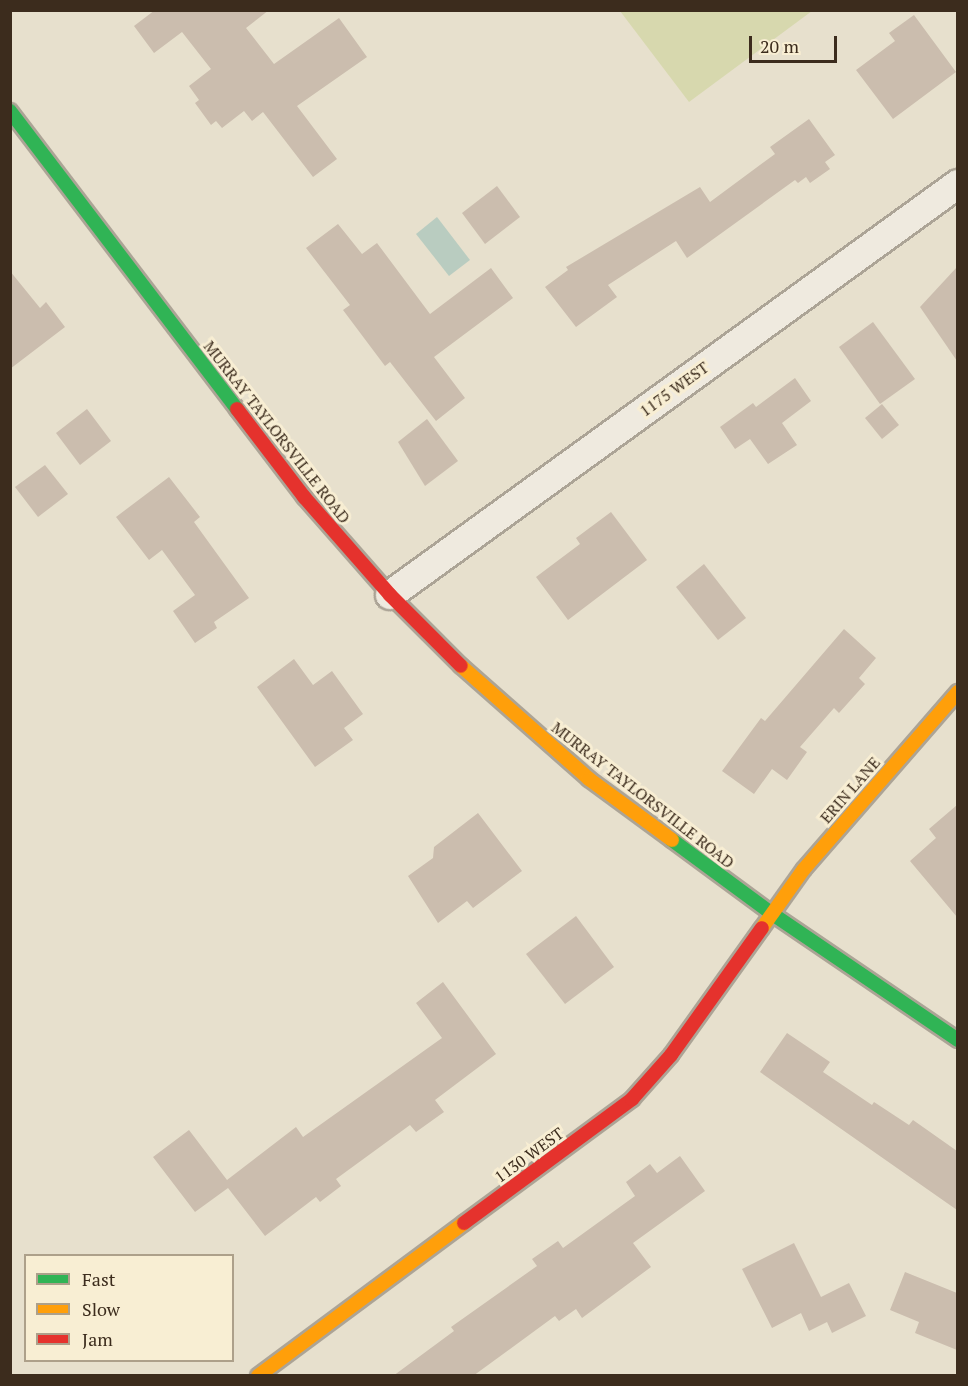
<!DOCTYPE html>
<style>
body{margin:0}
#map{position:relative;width:968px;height:1386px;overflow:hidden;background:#e7e0cd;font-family:"PT Serif",serif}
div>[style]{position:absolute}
.green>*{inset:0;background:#d7d8ae}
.water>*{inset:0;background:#b9ccc0}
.building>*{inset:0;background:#cbbdae}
.roads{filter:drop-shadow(2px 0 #aca496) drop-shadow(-2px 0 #aca496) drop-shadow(0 2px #aca496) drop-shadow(0 -2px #aca496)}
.street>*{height:28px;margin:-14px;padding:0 14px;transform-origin:14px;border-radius:14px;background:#efeadf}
.fast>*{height:14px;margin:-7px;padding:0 7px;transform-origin:7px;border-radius:7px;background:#30b455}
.slow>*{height:14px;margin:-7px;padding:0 7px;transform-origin:7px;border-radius:7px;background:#ff9f0a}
.jam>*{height:14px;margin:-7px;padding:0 7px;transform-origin:7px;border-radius:7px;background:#e5322d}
span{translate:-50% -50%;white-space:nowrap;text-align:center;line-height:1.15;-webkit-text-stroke:6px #f8eed3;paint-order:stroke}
.street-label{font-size:16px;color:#3c2c1d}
.frame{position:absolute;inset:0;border:12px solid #3c2c1d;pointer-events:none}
.legend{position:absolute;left:24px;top:1254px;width:210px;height:108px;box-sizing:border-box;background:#f8eed3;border:2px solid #ada08a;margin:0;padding:8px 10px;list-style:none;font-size:18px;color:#3c2c1d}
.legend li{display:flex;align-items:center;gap:12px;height:30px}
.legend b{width:30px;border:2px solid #ada08a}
.scale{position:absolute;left:749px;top:36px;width:88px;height:27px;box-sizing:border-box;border:3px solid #3c2c1d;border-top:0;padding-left:8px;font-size:18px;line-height:21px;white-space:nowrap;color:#3c2c1d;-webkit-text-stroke:4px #f8eed3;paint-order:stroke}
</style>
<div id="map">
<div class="green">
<i style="clip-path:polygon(620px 11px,812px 11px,689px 102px)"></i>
</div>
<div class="water">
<i style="clip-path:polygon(437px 217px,470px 260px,449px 276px,416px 234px)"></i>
</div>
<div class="building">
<i style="clip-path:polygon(155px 10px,269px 10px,246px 28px,274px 64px,339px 18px,367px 57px,297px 106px,337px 159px,313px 177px,263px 112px,252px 121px,244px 111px,222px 128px,216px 121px,211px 125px,195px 103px,199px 100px,189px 86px,211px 69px,182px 32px,154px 53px,134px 26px)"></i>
<i style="clip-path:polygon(914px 15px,956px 72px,893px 119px,856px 70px,895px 41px,889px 33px)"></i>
<i style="clip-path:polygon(809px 119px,835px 155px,825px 162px,830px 169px,810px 183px,806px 177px,798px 183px,795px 180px,687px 258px,676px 241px,608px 285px,617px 297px,576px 327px,545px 287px,568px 270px,566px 267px,700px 187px,710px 202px,775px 154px,770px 147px)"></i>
<i style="clip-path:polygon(497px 186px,520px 217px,485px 244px,462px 213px)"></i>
<i style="clip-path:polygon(338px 224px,362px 254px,377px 243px,430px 314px,491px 268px,513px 298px,434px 357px,465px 398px,436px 421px,390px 362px,385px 366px,343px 310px,350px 305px,306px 248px)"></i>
<i style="clip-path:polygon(957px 267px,957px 361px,920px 307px)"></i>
<i style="clip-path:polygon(10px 271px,40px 308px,46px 302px,65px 327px,10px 369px)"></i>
<i style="clip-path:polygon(873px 322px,915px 379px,880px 404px,839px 347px)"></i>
<i style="clip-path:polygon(795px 378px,811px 401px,782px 423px,797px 445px,768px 464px,750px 439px,735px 449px,720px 427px,753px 403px,756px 407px)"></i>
<i style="clip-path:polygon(882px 404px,899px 425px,882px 439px,865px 418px)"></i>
<i style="clip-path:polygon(87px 409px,111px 441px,80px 465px,56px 433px)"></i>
<i style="clip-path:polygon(427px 419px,458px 461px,425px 486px,398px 442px)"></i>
<i style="clip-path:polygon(45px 465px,68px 494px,38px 517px,15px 487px)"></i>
<i style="clip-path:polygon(169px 477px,200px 517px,194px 522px,249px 598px,214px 622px,217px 628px,195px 643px,173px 611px,195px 595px,162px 550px,149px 560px,116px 517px)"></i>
<i style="clip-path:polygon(611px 512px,647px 560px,568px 620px,536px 577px,580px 544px,576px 538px)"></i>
<i style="clip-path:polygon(704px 564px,746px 618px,718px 640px,676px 587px)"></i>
<i style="clip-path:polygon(844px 629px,876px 658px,859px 678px,865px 684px,839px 713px,834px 708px,800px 747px,807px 752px,787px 780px,772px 769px,754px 794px,722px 771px,761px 718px,765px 721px)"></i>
<i style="clip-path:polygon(294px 659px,313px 685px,332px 671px,363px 714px,344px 728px,353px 740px,315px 767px,257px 687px)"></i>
<i style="clip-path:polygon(957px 805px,957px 917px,910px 861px,936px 838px,929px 829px)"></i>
<i style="clip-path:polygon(478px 813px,522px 871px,473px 908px,467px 901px,438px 923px,408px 876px,433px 858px,434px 847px)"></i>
<i style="clip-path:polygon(576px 916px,614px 967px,565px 1004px,526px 954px)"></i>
<i style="clip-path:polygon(443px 982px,496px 1054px,435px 1100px,444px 1112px,416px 1132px,410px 1125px,336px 1179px,341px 1186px,320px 1202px,316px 1197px,265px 1236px,228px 1188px,195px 1212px,153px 1157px,189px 1130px,227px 1180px,296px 1127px,303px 1137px,442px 1038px,416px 1003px)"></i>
<i style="clip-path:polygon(787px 1033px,830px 1062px,823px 1072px,872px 1105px,874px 1102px,909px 1125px,913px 1120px,957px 1151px,957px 1210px,760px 1072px)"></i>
<i style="clip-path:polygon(680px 1156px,705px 1191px,633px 1243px,651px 1267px,582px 1318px,576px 1309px,559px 1321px,555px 1316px,473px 1376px,393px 1376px,454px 1331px,451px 1327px,537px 1266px,532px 1259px,558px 1241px,563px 1248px,635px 1196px,626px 1182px,650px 1164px,657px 1173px)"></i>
<i style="clip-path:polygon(794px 1243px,821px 1297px,849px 1283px,866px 1316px,832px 1333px,827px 1322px,809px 1331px,801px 1313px,772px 1328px,742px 1269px)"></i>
<i style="clip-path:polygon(905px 1272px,957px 1293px,957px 1350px,915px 1333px,919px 1322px,890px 1310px)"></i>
</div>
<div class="roads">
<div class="street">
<i style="left:390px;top:595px;width:701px;rotate:-35.89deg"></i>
</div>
<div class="fast">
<i style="left:10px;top:111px;width:375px;rotate:52.7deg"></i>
<i style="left:672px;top:840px;width:123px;rotate:36.4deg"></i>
<i style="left:771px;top:913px;width:226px;rotate:34.2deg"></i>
</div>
<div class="slow">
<i style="left:461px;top:666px;width:171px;rotate:41.4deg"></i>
<i style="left:589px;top:779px;width:103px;rotate:36.3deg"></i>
<i style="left:762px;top:928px;width:72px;rotate:-54.6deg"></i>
<i style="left:804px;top:869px;width:235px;rotate:-49deg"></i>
<i style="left:258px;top:1376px;width:257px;rotate:-36.6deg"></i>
</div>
<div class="jam">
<i style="left:237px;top:409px;width:111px;rotate:52.7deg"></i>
<i style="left:304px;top:497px;width:130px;rotate:48.7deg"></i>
<i style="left:390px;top:595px;width:100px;rotate:45deg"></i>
<i style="left:464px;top:1223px;width:209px;rotate:-36.4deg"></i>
<i style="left:632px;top:1099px;width:59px;rotate:-48.4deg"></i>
<i style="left:671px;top:1055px;width:156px;rotate:-54.4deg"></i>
</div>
</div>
<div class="street-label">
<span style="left:674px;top:389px;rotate:-36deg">1175 WEST</span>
<span style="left:277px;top:432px;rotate:52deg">MURRAY TAYLORSVILLE ROAD</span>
<span style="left:850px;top:790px;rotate:-49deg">ERIN LANE</span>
<span style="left:643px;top:795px;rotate:38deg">MURRAY TAYLORSVILLE ROAD</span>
<span style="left:529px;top:1155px;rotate:-36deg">1130 WEST</span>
</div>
<div class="frame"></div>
<ul class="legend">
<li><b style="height:8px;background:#30b455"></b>Fast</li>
<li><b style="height:8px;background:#ff9f0a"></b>Slow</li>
<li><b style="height:8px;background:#e5322d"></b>Jam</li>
</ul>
<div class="scale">20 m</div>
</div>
